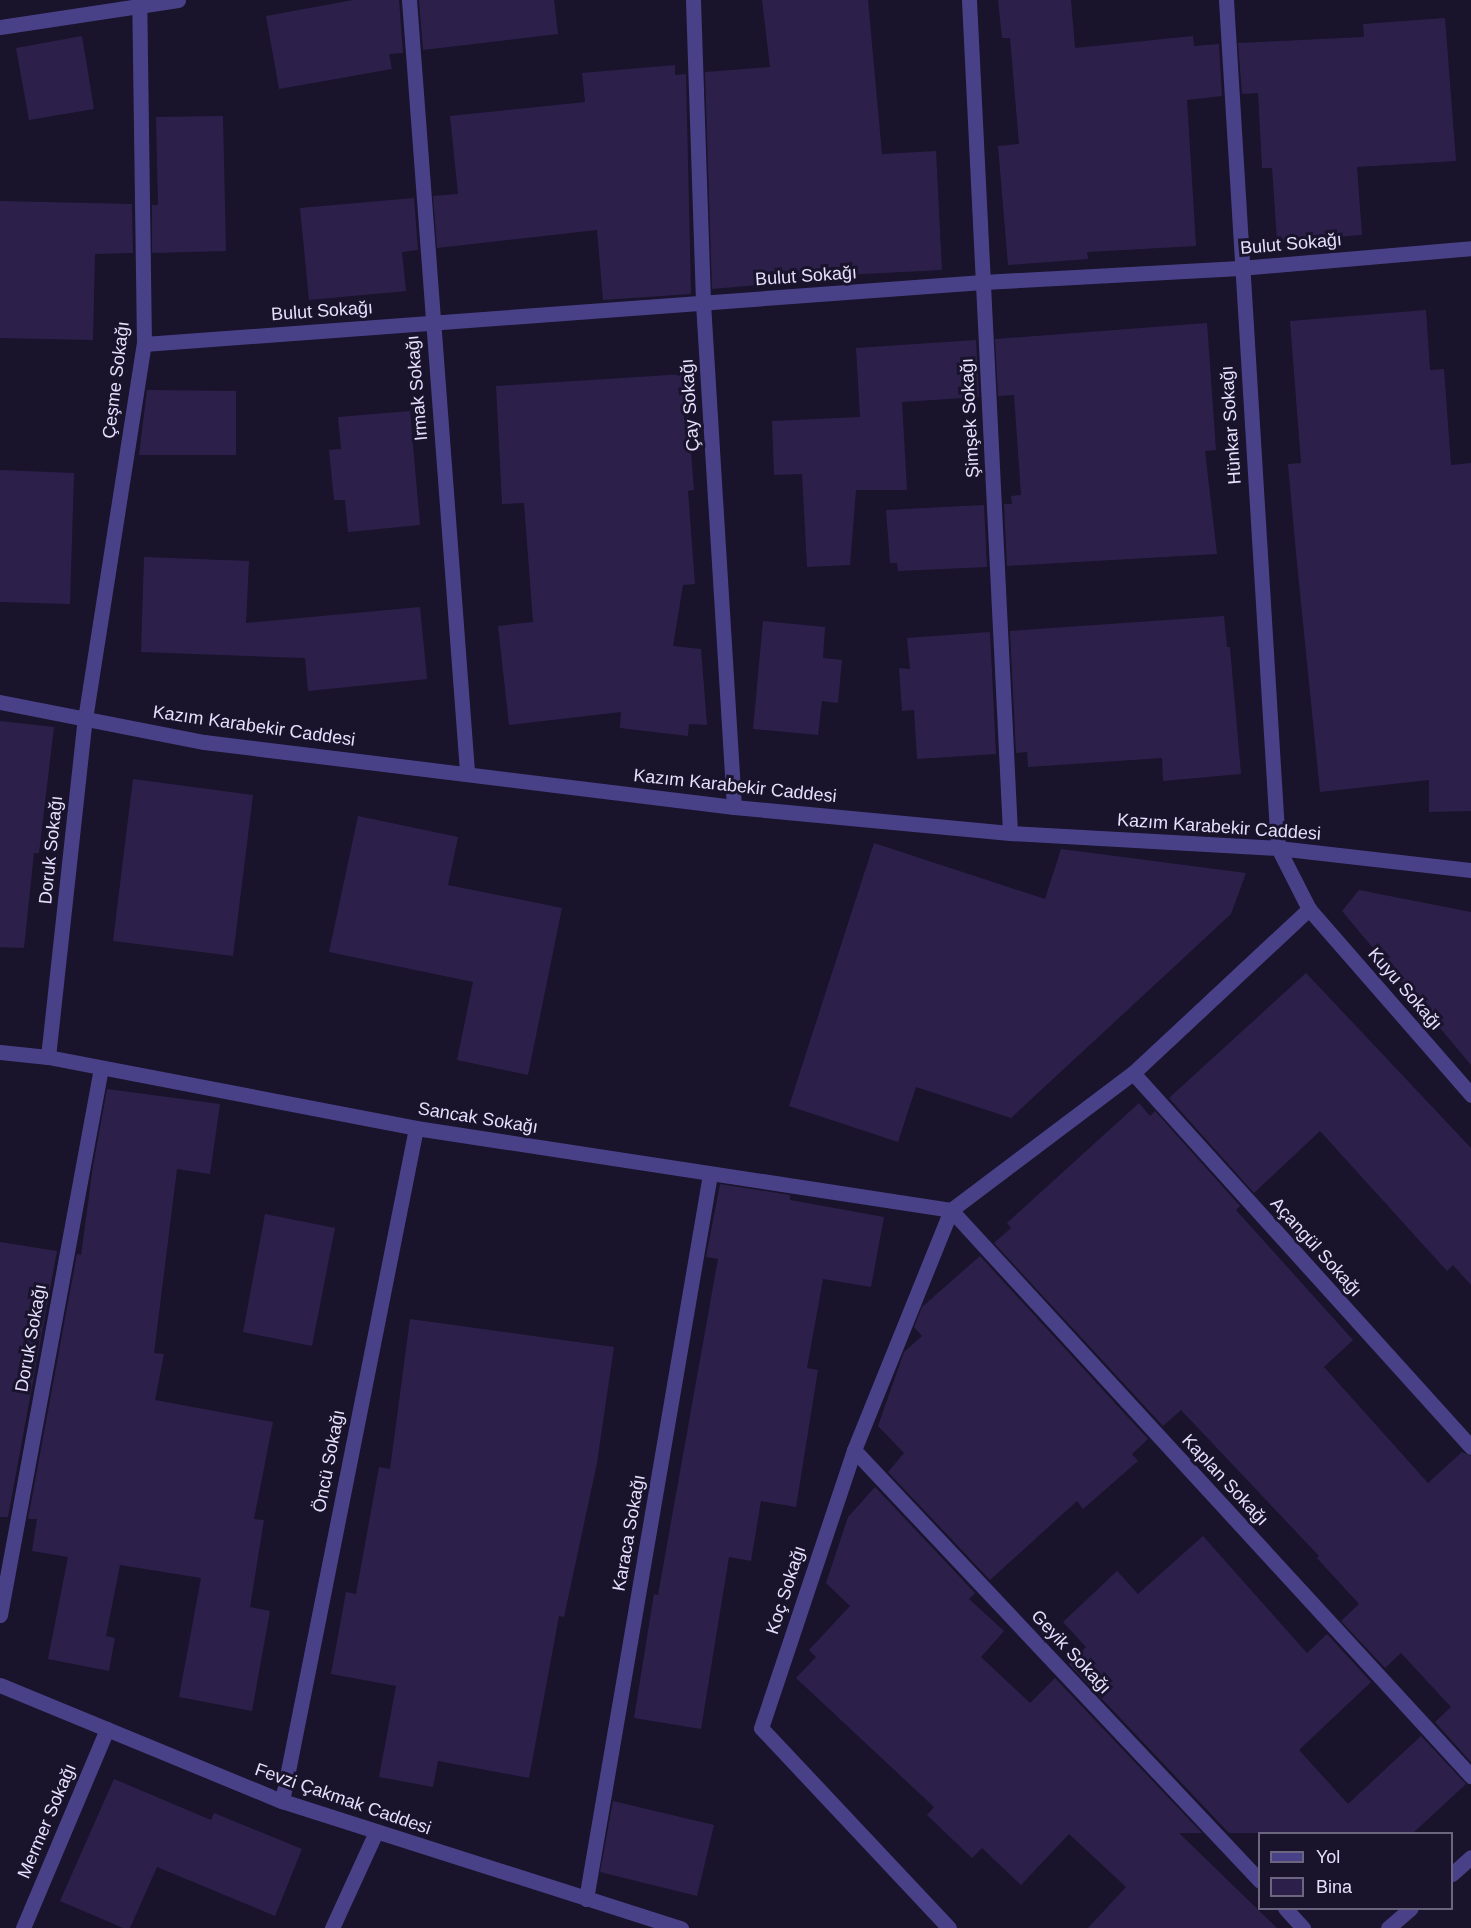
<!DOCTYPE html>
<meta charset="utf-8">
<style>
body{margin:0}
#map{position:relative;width:1471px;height:1928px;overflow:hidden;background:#19132b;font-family:Arial,sans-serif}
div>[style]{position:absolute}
.building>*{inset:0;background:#2c204b}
.minor>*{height:15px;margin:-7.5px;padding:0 7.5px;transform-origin:7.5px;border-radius:7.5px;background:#494188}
span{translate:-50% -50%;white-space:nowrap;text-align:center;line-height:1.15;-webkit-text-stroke:6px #19132b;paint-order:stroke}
.street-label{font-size:18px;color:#e5dffd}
.legend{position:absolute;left:1258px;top:1832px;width:195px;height:78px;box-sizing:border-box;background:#19132b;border:2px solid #6b657f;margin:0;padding:8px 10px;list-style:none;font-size:18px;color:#e5dffd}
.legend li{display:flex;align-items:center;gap:12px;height:30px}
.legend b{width:30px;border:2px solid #6b657f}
</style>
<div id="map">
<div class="building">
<i style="clip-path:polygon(353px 0,399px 0,403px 53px,389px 54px,392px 69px,279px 89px,266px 16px)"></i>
<i style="clip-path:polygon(419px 0,554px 0,558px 34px,423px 50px)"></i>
<i style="clip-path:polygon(762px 0,868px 0,882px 154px,936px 151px,942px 270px,842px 275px,842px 278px,712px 289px,705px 72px,770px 67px)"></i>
<i style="clip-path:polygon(998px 0,1071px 0,1075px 48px,1193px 36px,1194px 46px,1219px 44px,1222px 96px,1187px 100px,1196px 246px,1087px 252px,1088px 259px,1008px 265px,998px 146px,1019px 144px,1010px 38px,1002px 38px)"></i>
<i style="clip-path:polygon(1445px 18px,1456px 161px,1357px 167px,1362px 235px,1277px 241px,1272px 168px,1262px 168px,1258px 93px,1242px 94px,1238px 43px,1364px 37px,1363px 24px)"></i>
<i style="clip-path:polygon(82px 36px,94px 109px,29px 120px,16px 48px)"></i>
<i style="clip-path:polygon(675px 65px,675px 75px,686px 74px,691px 294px,603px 300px,597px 230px,437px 248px,433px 196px,458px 194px,450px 116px,585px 102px,582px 73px)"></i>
<i style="clip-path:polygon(223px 116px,226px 251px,152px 253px,152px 205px,158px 205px,156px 117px)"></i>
<i style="clip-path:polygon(414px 198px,418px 250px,402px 252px,406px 291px,309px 300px,300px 208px)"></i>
<i style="clip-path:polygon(0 201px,132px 204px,133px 253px,95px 254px,93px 340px,0 338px)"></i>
<i style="clip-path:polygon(1426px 310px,1430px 370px,1444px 369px,1451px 465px,1471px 463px,1471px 811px,1429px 812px,1429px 780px,1320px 792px,1296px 553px,1288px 464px,1301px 463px,1290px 321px)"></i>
<i style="clip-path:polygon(1207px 323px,1216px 450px,1205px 451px,1217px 554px,1007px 566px,1004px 504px,1012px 504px,1011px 496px,1021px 495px,1014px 395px,998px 396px,995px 339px)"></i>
<i style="clip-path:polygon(976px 340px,979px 397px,902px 402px,907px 490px,856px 490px,850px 565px,807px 567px,802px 474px,774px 475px,772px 421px,860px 417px,856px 348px)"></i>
<i style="clip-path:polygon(685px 374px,694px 490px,688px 491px,695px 584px,683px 585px,673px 646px,701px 649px,707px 725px,689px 724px,688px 736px,620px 728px,621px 712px,509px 725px,498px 626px,533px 622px,524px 503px,502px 504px,496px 386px)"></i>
<i style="clip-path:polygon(147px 390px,236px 391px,236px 455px,139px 455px)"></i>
<i style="clip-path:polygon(410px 411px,420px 525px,348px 532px,345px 500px,334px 500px,329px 450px,341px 449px,338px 417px)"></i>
<i style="clip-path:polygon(0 470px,74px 473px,70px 604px,0 602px)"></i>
<i style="clip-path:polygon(984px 505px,987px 567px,898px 571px,897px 563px,890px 563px,886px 510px)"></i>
<i style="clip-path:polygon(144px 557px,249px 561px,246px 623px,420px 607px,427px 679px,308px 691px,305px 658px,141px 652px)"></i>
<i style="clip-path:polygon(1224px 616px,1227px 647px,1230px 647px,1241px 774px,1163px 781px,1162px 758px,1028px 767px,1027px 752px,1016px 753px,1010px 631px)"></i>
<i style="clip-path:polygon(763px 621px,825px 627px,823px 658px,842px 660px,838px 703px,822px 701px,818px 735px,753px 729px)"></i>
<i style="clip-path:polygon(990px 632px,996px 754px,917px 759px,914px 710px,902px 711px,899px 668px,910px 669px,907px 638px)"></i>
<i style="clip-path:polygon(0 721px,54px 727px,39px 853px,34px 853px,24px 948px,0 947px)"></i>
<i style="clip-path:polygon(133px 779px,253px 795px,233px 956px,113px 941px)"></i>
<i style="clip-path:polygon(358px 816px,458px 837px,448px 885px,562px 908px,528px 1075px,457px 1060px,473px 982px,329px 952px)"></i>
<i style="clip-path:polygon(874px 843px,1045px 899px,1061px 849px,1246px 873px,1231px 914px,1011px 1118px,916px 1087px,898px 1142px,789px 1106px)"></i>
<i style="clip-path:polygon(1359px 890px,1471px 912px,1471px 1065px,1342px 911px)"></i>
<i style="clip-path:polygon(1306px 973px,1471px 1148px,1471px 1285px,1453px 1265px,1447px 1271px,1320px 1131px,1254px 1193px,1169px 1098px)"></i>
<i style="clip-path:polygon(107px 1089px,220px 1104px,210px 1174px,177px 1169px,154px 1353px,164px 1354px,155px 1400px,273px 1422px,254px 1519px,264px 1520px,250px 1607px,270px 1611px,252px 1711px,179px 1697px,201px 1578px,120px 1565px,106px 1636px,115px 1638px,109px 1671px,48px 1659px,68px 1557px,32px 1551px,37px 1519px,28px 1519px,77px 1254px,81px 1255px,93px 1166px)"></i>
<i style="clip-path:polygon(1139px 1103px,1150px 1116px,1155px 1111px,1240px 1206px,1236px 1210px,1353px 1340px,1324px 1367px,1428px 1483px,1462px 1452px,1471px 1456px,1471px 1762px,1435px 1722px,1451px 1707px,1401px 1653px,1385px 1668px,1341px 1621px,1359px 1604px,1317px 1558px,1319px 1556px,1181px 1410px,1163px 1426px,994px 1243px,1011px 1228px,1007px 1223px)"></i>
<i style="clip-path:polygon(720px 1184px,790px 1195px,790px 1200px,884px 1217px,871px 1287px,823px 1279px,807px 1368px,818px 1370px,796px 1507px,761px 1501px,751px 1561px,729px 1557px,701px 1729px,634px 1718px,654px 1594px,658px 1595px,718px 1259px,706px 1257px)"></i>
<i style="clip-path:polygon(265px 1214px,335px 1228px,312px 1346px,243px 1332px)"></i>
<i style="clip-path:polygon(0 1242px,57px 1251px,8px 1517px,0 1517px)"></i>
<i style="clip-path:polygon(980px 1256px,1148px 1439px,1132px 1454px,1138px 1461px,1083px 1509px,1077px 1501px,990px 1580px,888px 1472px,904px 1453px,878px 1426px,904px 1352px,922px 1336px,914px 1327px,922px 1307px)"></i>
<i style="clip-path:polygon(410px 1319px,614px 1347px,597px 1463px,564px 1617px,559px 1616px,529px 1778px,438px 1761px,433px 1787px,379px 1777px,396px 1686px,331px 1674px,346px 1592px,356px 1594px,379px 1467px,390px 1469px)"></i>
<i style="clip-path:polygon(875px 1487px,975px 1593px,969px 1599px,1004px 1631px,981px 1657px,1030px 1703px,1055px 1678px,1202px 1833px,1179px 1833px,1277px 1928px,1088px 1928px,1126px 1887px,1069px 1834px,1021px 1885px,982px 1848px,972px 1858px,927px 1815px,934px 1807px,796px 1678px,816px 1657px,809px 1650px,850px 1606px,826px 1583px,848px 1517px)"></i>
<i style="clip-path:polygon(1203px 1536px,1307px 1653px,1327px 1634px,1371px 1682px,1299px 1750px,1348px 1804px,1421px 1736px,1466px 1784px,1413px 1833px,1229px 1833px,1069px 1664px,1086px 1647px,1063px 1622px,1117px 1571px,1138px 1594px)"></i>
<i style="clip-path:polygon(114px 1779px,211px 1820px,214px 1813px,302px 1849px,275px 1916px,157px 1867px,130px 1928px,123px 1928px,60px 1901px)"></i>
<i style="clip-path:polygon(613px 1801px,714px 1825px,697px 1896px,600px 1872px)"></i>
</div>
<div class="minor">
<i style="left:409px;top:0;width:774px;rotate:85.7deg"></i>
<i style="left:693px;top:0;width:303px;rotate:88.1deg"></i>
<i style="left:703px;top:303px;width:505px;rotate:86.48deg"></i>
<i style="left:969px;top:0;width:834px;rotate:87.18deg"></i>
<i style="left:0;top:27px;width:180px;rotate:-8.6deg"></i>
<i style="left:144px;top:344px;width:841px;rotate:-4.23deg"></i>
<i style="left:983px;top:282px;width:257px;rotate:-3.1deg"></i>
<i style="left:1240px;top:268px;width:232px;rotate:-4.9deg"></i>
<i style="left:0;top:702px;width:208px;rotate:11.1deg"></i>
<i style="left:204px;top:742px;width:534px;rotate:6.99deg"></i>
<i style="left:734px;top:807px;width:277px;rotate:5.4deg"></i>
<i style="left:1010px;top:833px;width:268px;rotate:3.2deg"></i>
<i style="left:1278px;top:848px;width:194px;rotate:6.5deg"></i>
<i style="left:1309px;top:909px;width:247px;rotate:48.9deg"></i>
<i style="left:0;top:1052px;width:48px;rotate:5.9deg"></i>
<i style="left:48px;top:1057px;width:375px;rotate:10.9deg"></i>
<i style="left:416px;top:1128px;width:541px;rotate:8.71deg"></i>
<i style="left:48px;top:1057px;width:340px;rotate:-83.8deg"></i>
<i style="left:85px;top:719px;width:380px;rotate:-81.1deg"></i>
<i style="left:144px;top:344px;width:338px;rotate:-90.8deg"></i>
<i style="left:1133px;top:1073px;width:504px;rotate:47.89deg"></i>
<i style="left:951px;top:1210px;width:228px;rotate:-37deg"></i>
<i style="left:1133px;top:1073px;width:241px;rotate:-43deg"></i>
<i style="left:1309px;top:909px;width:68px;rotate:-116.9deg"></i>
<i style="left:1278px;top:848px;width:850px;rotate:-93.51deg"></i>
<i style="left:951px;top:1210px;width:769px;rotate:47.43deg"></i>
<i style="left:854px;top:1450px;width:592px;rotate:46.71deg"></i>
<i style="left:0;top:1615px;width:556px;rotate:-79.54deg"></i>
<i style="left:0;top:1685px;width:305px;rotate:22.4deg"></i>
<i style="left:282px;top:1801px;width:419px;rotate:17.7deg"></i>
<i style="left:282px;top:1801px;width:686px;rotate:-78.74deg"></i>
<i style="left:1452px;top:1874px;width:25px;rotate:-42deg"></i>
<i style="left:586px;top:1899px;width:736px;rotate:-80.29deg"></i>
<i style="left:1285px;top:1908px;width:27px;rotate:48deg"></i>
<i style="left:23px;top:1928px;width:216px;rotate:-67.1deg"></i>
<i style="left:332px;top:1928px;width:106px;rotate:-65.4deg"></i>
<i style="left:949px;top:1928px;width:274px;rotate:-133.2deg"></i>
<i style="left:761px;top:1728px;width:293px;rotate:-71.5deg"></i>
<i style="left:854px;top:1450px;width:259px;rotate:-68deg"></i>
<i style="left:1388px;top:1928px;width:30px;rotate:-41deg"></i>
</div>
<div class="street-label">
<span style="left:1291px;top:244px;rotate:-5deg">Bulut Sokağı</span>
<span style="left:806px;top:276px;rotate:-4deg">Bulut Sokağı</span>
<span style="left:322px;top:311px;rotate:-4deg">Bulut Sokağı</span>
<span style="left:116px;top:380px;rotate:-83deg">Çeşme Sokağı</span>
<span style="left:417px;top:388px;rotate:-95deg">Irmak Sokağı</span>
<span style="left:690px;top:405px;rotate:-94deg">Çay Sokağı</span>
<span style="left:970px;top:418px;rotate:-93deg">Şimşek Sokağı</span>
<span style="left:1231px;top:425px;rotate:-94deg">Hünkar Sokağı</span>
<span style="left:254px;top:726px;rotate:8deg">Kazım Karabekir Caddesi</span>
<span style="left:735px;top:786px;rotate:6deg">Kazım Karabekir Caddesi</span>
<span style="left:1219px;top:827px;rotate:4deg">Kazım Karabekir Caddesi</span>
<span style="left:51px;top:850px;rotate:-84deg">Doruk Sokağı</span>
<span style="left:1405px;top:989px;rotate:49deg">Kuyu Sokağı</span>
<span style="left:478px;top:1118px;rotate:9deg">Sancak Sokağı</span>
<span style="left:1316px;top:1247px;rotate:48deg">Açangül Sokağı</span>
<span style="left:31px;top:1338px;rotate:-80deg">Doruk Sokağı</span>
<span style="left:329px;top:1461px;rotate:-79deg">Öncü Sokağı</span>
<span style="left:1225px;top:1480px;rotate:47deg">Kaplan Sokağı</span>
<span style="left:629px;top:1533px;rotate:-80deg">Karaca Sokağı</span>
<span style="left:786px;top:1590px;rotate:-72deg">Koç Sokağı</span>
<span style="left:1071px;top:1652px;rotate:47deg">Geyik Sokağı</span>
<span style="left:343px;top:1799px;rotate:19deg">Fevzi Çakmak Caddesi</span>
<span style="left:47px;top:1821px;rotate:-67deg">Mermer Sokağı</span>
</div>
<ul class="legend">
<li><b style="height:8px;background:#494188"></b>Yol</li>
<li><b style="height:16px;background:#2c204b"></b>Bina</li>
</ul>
</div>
